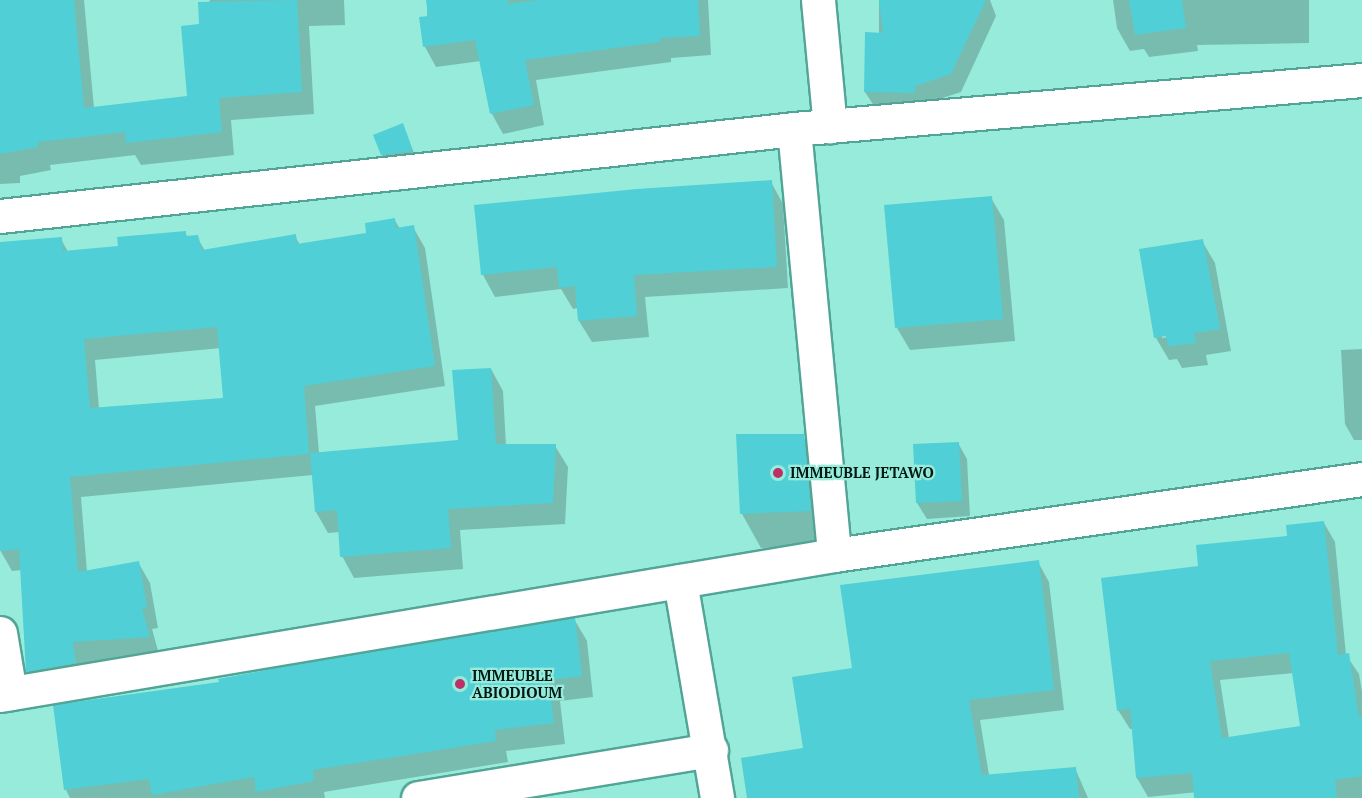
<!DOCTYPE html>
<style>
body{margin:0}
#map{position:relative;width:1362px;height:798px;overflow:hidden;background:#97ebdb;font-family:"PT Serif",serif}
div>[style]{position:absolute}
.shadow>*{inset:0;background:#0003}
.building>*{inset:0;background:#50cfd6}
.roads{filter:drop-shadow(2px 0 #52a596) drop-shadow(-2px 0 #52a596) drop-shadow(0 2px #52a596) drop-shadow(0 -2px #52a596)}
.minor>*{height:33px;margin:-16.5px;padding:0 16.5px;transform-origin:16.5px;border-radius:16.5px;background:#fff}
.dots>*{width:16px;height:16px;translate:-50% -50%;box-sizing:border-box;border:3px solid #97ebdb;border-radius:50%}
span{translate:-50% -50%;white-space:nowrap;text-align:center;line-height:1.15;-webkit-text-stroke:4.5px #97ebdb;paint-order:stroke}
.poi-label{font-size:15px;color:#001814;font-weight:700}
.left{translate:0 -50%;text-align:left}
</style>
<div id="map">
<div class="shadow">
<i style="clip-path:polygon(0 0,84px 0,94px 108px,189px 98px,201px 25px,210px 0,344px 0,345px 25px,309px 26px,314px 114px,231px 120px,234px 155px,141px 165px,135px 155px,50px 165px,51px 170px,20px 176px,20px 183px,0 184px)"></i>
<i style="clip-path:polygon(428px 0,708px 0,711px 55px,671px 58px,671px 62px,536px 80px,544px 125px,503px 134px,492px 114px,481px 61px,436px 67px,425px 47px)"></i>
<i style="clip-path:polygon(879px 0,990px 0,996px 16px,961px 92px,924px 104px,876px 109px,865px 92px,879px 34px)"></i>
<i style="clip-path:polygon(1113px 0,1309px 0,1309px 43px,1197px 45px,1198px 51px,1149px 57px,1144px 49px,1130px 51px,1117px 28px)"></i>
<i style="clip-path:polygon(406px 132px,416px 159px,387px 163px,382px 155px)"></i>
<i style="clip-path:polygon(771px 182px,783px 204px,788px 288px,645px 297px,649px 337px,592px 342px,579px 321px,578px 308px,573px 309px,561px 289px,495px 297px,483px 275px,476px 206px)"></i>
<i style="clip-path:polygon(991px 198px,1004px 220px,1015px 341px,910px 350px,897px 328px)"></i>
<i style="clip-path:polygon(evenodd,394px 219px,400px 229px,413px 227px,425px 248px,445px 386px,315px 406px,319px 453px,460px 441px,491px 369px,503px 391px,506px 446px,555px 446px,568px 467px,565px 524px,460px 530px,463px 569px,354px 578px,342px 556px,340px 532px,328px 533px,316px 512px,313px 475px,81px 497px,87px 572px,138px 562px,150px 583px,158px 628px,152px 629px,160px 658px,84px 663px,87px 684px,40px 692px,28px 671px,22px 570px,12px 571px,0 550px,0 244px,61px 239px,68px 252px,120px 247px,185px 232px,188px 238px,197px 237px,205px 251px,295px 236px,300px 245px,368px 234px,394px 219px,221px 348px,225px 400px,99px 409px,95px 360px,221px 348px)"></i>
<i style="clip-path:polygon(evenodd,1202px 241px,1215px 263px,1231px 351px,1206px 355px,1208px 365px,1182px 368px,1177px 359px,1169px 360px,1156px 338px,1202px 241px,1162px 335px,1174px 336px,1162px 338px,1162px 335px)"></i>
<i style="clip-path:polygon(1362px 349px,1362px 440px,1354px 440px,1345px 424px,1341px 350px)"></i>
<i style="clip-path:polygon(803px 436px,823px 470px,830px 545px,761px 548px,742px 514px)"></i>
<i style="clip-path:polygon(958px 443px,967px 459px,970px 516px,927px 519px,917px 503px)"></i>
<i style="clip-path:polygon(evenodd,1324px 523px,1335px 542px,1346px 655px,1359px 674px,1362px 692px,1362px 798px,1209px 798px,1208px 791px,1148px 797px,1137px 778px,1133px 729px,1130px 729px,1118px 710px,1200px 567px,1324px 523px,1294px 673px,1302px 727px,1229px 738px,1220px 680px,1294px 673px)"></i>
<i style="clip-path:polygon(1038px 562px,1049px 582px,1064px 710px,980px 720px,989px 775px,1075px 768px,1088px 798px,749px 798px,805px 750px,854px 669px)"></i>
<i style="clip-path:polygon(574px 619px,587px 641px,593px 697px,560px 701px,565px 744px,506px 751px,508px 762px,324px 792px,325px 798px,70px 798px,66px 790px,54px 706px,221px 684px)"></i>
</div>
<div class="building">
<i style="clip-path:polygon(0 0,74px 0,84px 108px,187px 96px,181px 26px,199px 24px,198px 2px,297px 0,302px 92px,219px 98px,222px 132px,126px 143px,125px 132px,38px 142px,38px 147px,0 154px)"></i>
<i style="clip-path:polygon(426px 0,508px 0,508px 4px,539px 0,698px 0,700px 36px,660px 38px,660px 42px,525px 60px,534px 105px,490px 114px,475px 40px,423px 47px,419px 17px,428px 16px)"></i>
<i style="clip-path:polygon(879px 0,986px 0,951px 74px,915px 86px,915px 93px,864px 92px,865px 32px,883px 33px)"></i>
<i style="clip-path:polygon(1129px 0,1182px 0,1186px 28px,1135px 35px)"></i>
<i style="clip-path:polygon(403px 123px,413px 151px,381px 155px,373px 135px)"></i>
<i style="clip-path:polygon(772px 180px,777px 267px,634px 275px,637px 316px,578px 321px,575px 286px,559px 288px,557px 267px,481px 275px,474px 205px,637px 189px)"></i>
<i style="clip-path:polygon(992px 196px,1003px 319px,895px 328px,884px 205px)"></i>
<i style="clip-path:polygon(evenodd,395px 218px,396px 228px,414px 225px,435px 366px,304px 386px,309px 454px,70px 477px,78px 572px,139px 561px,147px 607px,142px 608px,150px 637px,73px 642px,76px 663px,26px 672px,19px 549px,0 551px,0 242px,62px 237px,63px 251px,118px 246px,117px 237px,186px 231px,186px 236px,198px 235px,202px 250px,296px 234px,297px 244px,366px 233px,365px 223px,395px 218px,217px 327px,223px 398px,90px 408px,84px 339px,217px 327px)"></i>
<i style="clip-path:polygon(1203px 239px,1220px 329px,1194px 333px,1196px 343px,1168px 346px,1166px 336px,1154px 338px,1139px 249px)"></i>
<i style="clip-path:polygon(491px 368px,496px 444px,556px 444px,553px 503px,448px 509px,451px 548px,340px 557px,337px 510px,315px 512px,310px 453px,458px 440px,452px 370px)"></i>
<i style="clip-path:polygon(736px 434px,804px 434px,811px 511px,740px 514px)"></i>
<i style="clip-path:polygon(959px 442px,962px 501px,916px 503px,913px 444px)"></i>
<i style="clip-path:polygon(evenodd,1324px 521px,1338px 655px,1349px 653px,1359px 717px,1362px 717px,1362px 776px,1335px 780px,1337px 798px,1194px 798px,1192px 773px,1136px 778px,1130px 708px,1117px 711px,1101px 578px,1198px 566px,1196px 545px,1287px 536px,1286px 525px,1324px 521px,1289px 653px,1300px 726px,1222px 738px,1210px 661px,1289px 653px)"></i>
<i style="clip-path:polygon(1039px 560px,1054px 690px,969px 700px,982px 775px,1076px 767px,1079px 798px,747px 798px,741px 758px,803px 748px,792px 677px,852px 668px,840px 585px)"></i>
<i style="clip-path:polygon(575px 617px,582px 676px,549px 680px,554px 723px,495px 730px,496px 741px,313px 770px,314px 781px,256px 792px,254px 777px,152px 795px,149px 779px,64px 790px,53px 705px,219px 682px,218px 679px,298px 664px)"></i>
</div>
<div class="roads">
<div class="minor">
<i style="left:818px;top:0;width:127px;rotate:84.6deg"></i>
<i style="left:794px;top:129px;width:428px;rotate:84.6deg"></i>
<i style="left:0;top:216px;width:799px;rotate:-6.25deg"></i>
<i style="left:794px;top:129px;width:570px;rotate:-4.93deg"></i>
<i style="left:680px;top:581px;width:220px;rotate:80.3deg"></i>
<i style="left:0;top:633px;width:61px;rotate:80.5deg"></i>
<i style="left:0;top:695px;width:846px;rotate:-9.53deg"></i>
<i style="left:834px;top:555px;width:533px;rotate:-8.19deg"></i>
<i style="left:418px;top:798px;width:297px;rotate:-9.3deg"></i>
</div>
</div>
<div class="dots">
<i style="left:778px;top:473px;background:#bb3068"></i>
<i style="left:460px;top:684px;background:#bb3068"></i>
</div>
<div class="poi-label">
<span class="left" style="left:790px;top:473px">IMMEUBLE JETAWO</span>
<span class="left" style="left:472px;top:684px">IMMEUBLE<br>ABIODIOUM</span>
</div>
</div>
